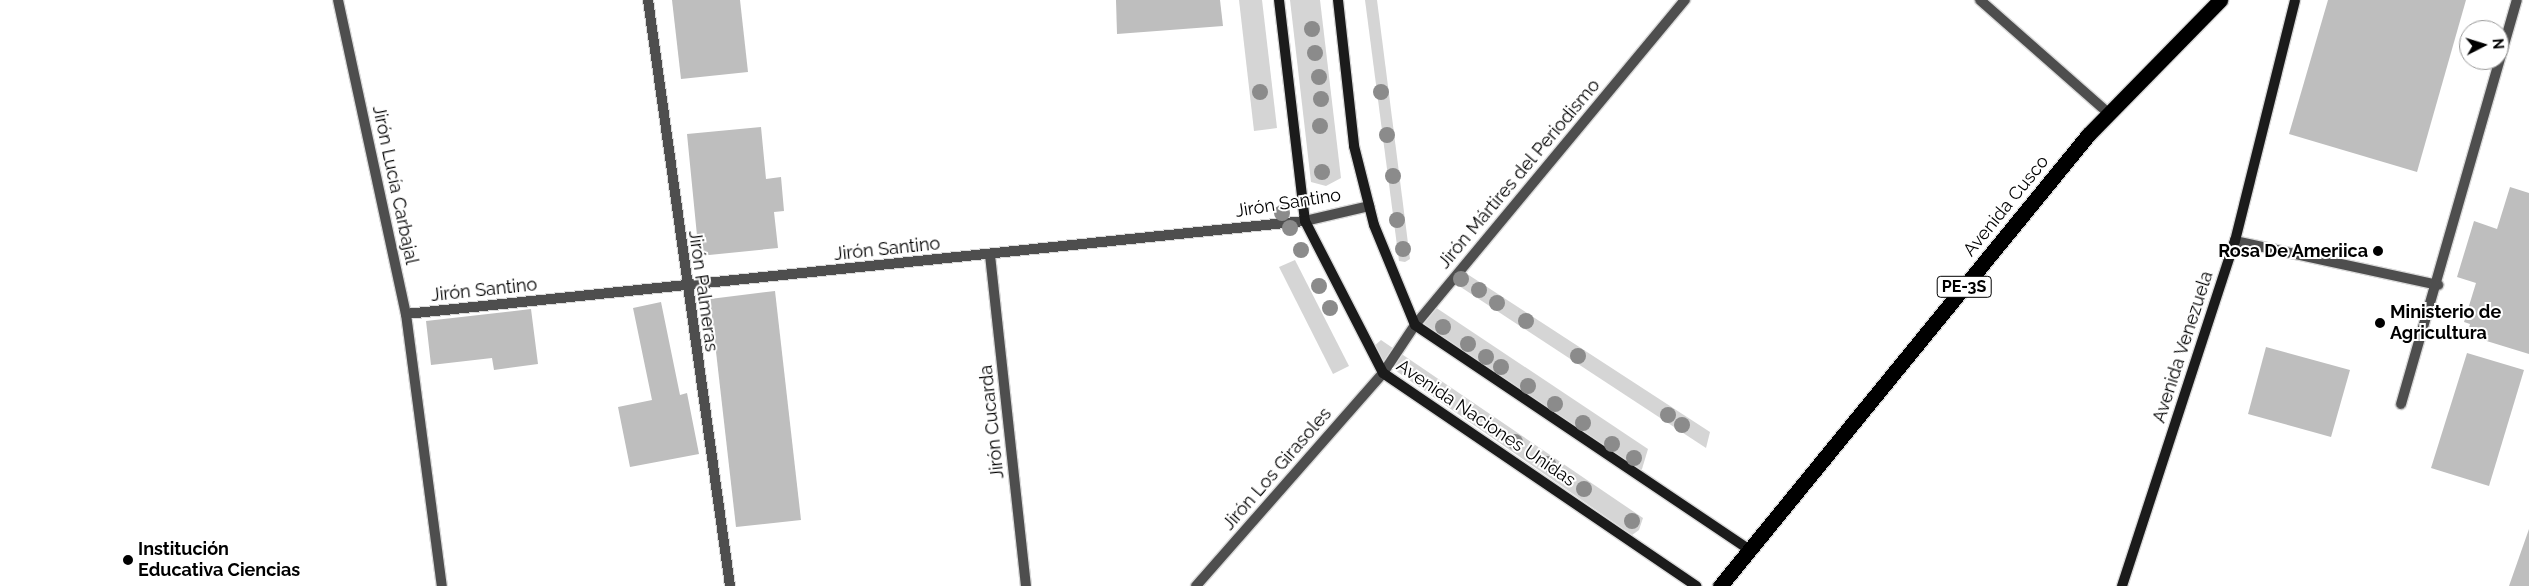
<!DOCTYPE html>
<meta charset="utf-8">
<style>
body{margin:0}
#map{position:relative;width:2529px;height:586px;overflow:hidden;background:#fff;font-family:Raleway,sans-serif}
div>[style]{position:absolute}
.green>*{inset:0;background:#d5d5d5}
.building>*{inset:0;background:#bebebe}
.roads{filter:drop-shadow(1px 0 #dbdbdb) drop-shadow(-1px 0 #dbdbdb) drop-shadow(0 1px #dbdbdb) drop-shadow(0 -1px #dbdbdb)}
.lane>*{height:10px;margin:-5px;padding:0 5px;transform-origin:5px;border-radius:5px;background:#4e4e4e}
.street>*{height:10px;margin:-5px;padding:0 5px;transform-origin:5px;border-radius:5px;background:#4e4e4e}
.secondary>*{height:10px;margin:-5px;padding:0 5px;transform-origin:5px;border-radius:5px;background:#1b1b1b}
.highway>*{height:15px;margin:-7.5px;padding:0 7.5px;transform-origin:7.5px;border-radius:7.5px;background:#000}
.trees>*{width:16px;height:16px;margin:-8px;border-radius:50%;background:#8b8b8b}
.dots>*{width:14px;height:14px;translate:-50% -50%;box-sizing:border-box;border:2px solid #fff;border-radius:50%}
span{translate:-50% -50%;white-space:nowrap;text-align:center;line-height:1.15;-webkit-text-stroke:4px #fff;paint-order:stroke}
.shield-label span{padding:1px 4px;background:#fff;border:1px solid;border-radius:4px;-webkit-text-stroke-width:0}
.shield-label{font-size:16px;color:#000;font-weight:700}
.street-label{font-size:18px;color:#000}
.poi-label{font-size:18px;color:#000;font-weight:700}
.right{translate:-100% -50%;text-align:right}
.left{translate:0 -50%;text-align:left}
.north{position:absolute;left:2459px;top:20px;width:50px;height:50px;box-sizing:border-box;background:#fff;border:1px solid #999;border-radius:50%;rotate:85deg;font-size:14px;font-weight:700;line-height:20px;text-align:center;color:#000}
.north::after{content:'';display:block;margin:auto;width:18px;height:22px;background:#000;clip-path:polygon(50% 0,100% 100%,50% 72%,0 100%)}
</style>
<div id="map">
<div class="green">
<i style="clip-path:polygon(1239px 0,1262px 0,1277px 128px,1254px 131px)"></i>
<i style="clip-path:polygon(1290px 0,1320px 0,1341px 178px,1326px 186px,1311px 182px)"></i>
<i style="clip-path:polygon(1365px 0,1377px 0,1410px 259px,1405px 262px,1399px 261px)"></i>
<i style="clip-path:polygon(1295px 260px,1349px 366px,1333px 374px,1279px 267px)"></i>
<i style="clip-path:polygon(1461px 270px,1710px 432px,1706px 448px,1453px 282px)"></i>
<i style="clip-path:polygon(1435px 307px,1648px 449px,1642px 469px,1639px 471px,1423px 331px,1422px 318px)"></i>
<i style="clip-path:polygon(1381px 340px,1643px 518px,1639px 530px,1632px 535px,1376px 357px,1373px 347px)"></i>
</div>
<div class="building">
<i style="clip-path:polygon(672px 0,740px 0,748px 72px,681px 79px)"></i>
<i style="clip-path:polygon(1116px 0,1220px 0,1223px 26px,1117px 34px)"></i>
<i style="clip-path:polygon(2328px 0,2466px 0,2417px 172px,2289px 134px)"></i>
<i style="clip-path:polygon(761px 127px,766px 179px,781px 177px,784px 211px,774px 212px,778px 248px,699px 256px,687px 134px)"></i>
<i style="clip-path:polygon(2510px 187px,2529px 193px,2529px 354px,2467px 335px,2470px 324px,2464px 322px,2476px 283px,2457px 277px,2474px 221px,2497px 229px)"></i>
<i style="clip-path:polygon(775px 291px,801px 520px,736px 527px,710px 299px)"></i>
<i style="clip-path:polygon(661px 302px,680px 395px,687px 393px,699px 454px,630px 467px,618px 407px,652px 400px,633px 308px)"></i>
<i style="clip-path:polygon(531px 309px,538px 364px,494px 370px,492px 358px,431px 365px,426px 321px)"></i>
<i style="clip-path:polygon(2266px 347px,2350px 370px,2331px 437px,2248px 414px)"></i>
<i style="clip-path:polygon(2467px 353px,2524px 370px,2489px 486px,2431px 468px)"></i>
<i style="clip-path:polygon(2529px 529px,2529px 586px,2509px 586px)"></i>
</div>
<div class="roads">
<div class="lane">
<i style="left:2235px;top:241px;width:208px;rotate:12.2deg"></i>
<i style="left:2401px;top:404px;width:420px;rotate:-74deg"></i>
</div>
<div class="street">
<i style="left:338px;top:0;width:321px;rotate:77.8deg"></i>
<i style="left:406px;top:314px;width:274px;rotate:82.5deg"></i>
<i style="left:648px;top:0;width:592px;rotate:82.03deg"></i>
<i style="left:1980px;top:0;width:169px;rotate:41.4deg"></i>
<i style="left:990px;top:255px;width:333px;rotate:83.8deg"></i>
<i style="left:406px;top:314px;width:904px;rotate:-5.91deg"></i>
<i style="left:1305px;top:221px;width:66px;rotate:-13.2deg"></i>
<i style="left:1196px;top:586px;width:283px;rotate:-48.7deg"></i>
<i style="left:1383px;top:373px;width:58px;rotate:-56.3deg"></i>
<i style="left:1415px;top:325px;width:423px;rotate:-50.3deg"></i>
</div>
<div class="secondary">
<i style="left:1279px;top:0;width:223px;rotate:83.3deg"></i>
<i style="left:1305px;top:221px;width:171px;rotate:62.8deg"></i>
<i style="left:1383px;top:373px;width:379px;rotate:34.2deg"></i>
<i style="left:1338px;top:0;width:147px;rotate:83.7deg"></i>
<i style="left:1354px;top:146px;width:81px;rotate:75.8deg"></i>
<i style="left:1374px;top:225px;width:108px;rotate:67.7deg"></i>
<i style="left:1415px;top:325px;width:404px;rotate:33.9deg"></i>
<i style="left:2122px;top:586px;width:363px;rotate:-71.9deg"></i>
<i style="left:2235px;top:241px;width:248px;rotate:-76deg"></i>
</div>
<div class="highway">
<i style="left:1720px;top:586px;width:582px;rotate:-50.79deg"></i>
<i style="left:2088px;top:135px;width:189px;rotate:-45.6deg"></i>
</div>
</div>
<div class="trees">
<i style="left:1312px;top:29px"></i>
<i style="left:1315px;top:53px"></i>
<i style="left:1319px;top:77px"></i>
<i style="left:1260px;top:92px"></i>
<i style="left:1381px;top:92px"></i>
<i style="left:1321px;top:99px"></i>
<i style="left:1320px;top:126px"></i>
<i style="left:1387px;top:135px"></i>
<i style="left:1322px;top:172px"></i>
<i style="left:1393px;top:176px"></i>
<i style="left:1282px;top:213px"></i>
<i style="left:1397px;top:220px"></i>
<i style="left:1290px;top:228px"></i>
<i style="left:1403px;top:249px"></i>
<i style="left:1301px;top:250px"></i>
<i style="left:1461px;top:279px"></i>
<i style="left:1319px;top:286px"></i>
<i style="left:1479px;top:290px"></i>
<i style="left:1497px;top:303px"></i>
<i style="left:1330px;top:308px"></i>
<i style="left:1526px;top:321px"></i>
<i style="left:1443px;top:327px"></i>
<i style="left:1468px;top:344px"></i>
<i style="left:1578px;top:356px"></i>
<i style="left:1486px;top:357px"></i>
<i style="left:1501px;top:367px"></i>
<i style="left:1528px;top:386px"></i>
<i style="left:1555px;top:404px"></i>
<i style="left:1668px;top:415px"></i>
<i style="left:1583px;top:423px"></i>
<i style="left:1682px;top:425px"></i>
<i style="left:1515px;top:442px"></i>
<i style="left:1612px;top:444px"></i>
<i style="left:1634px;top:458px"></i>
<i style="left:1548px;top:464px"></i>
<i style="left:1584px;top:489px"></i>
<i style="left:1632px;top:521px"></i>
</div>
<div class="dots">
<i style="left:2378px;top:251px;background:#000"></i>
<i style="left:2380px;top:323px;background:#000"></i>
<i style="left:128px;top:560px;background:#000"></i>
</div>
<div class="shield-label">
<span style="left:1964px;top:287px">PE-3S</span>
</div>
<div class="street-label">
<span style="left:1519px;top:174px;rotate:-50deg">Jirón Mártires del Periodismo</span>
<span style="left:395px;top:185px;rotate:78deg">Jirón Lucía Carbajal</span>
<span style="left:1288px;top:203px;rotate:-9deg">Jirón Santino</span>
<span style="left:2006px;top:206px;rotate:-51deg">Avenida Cusco</span>
<span style="left:887px;top:249px;rotate:-6deg">Jirón Santino</span>
<span style="left:484px;top:290px;rotate:-6deg">Jirón Santino</span>
<span style="left:703px;top:291px;rotate:82deg">Jirón Palmeras</span>
<span style="left:2183px;top:347px;rotate:-72deg">Avenida Venezuela</span>
<span style="left:992px;top:422px;rotate:-96deg">Jirón Cucarda</span>
<span style="left:1486px;top:423px;rotate:34deg">Avenida Naciones Unidas</span>
<span style="left:1277px;top:469px;rotate:-49deg">Jirón Los Girasoles</span>
</div>
<div class="poi-label">
<span class="right" style="left:2368px;top:251px">Rosa De Ameriica</span>
<span class="left" style="left:2390px;top:323px">Ministerio de<br>Agricultura</span>
<span class="left" style="left:138px;top:560px">Institución<br>Educativa Ciencias</span>
</div>
<div class="north">N</div>
</div>
